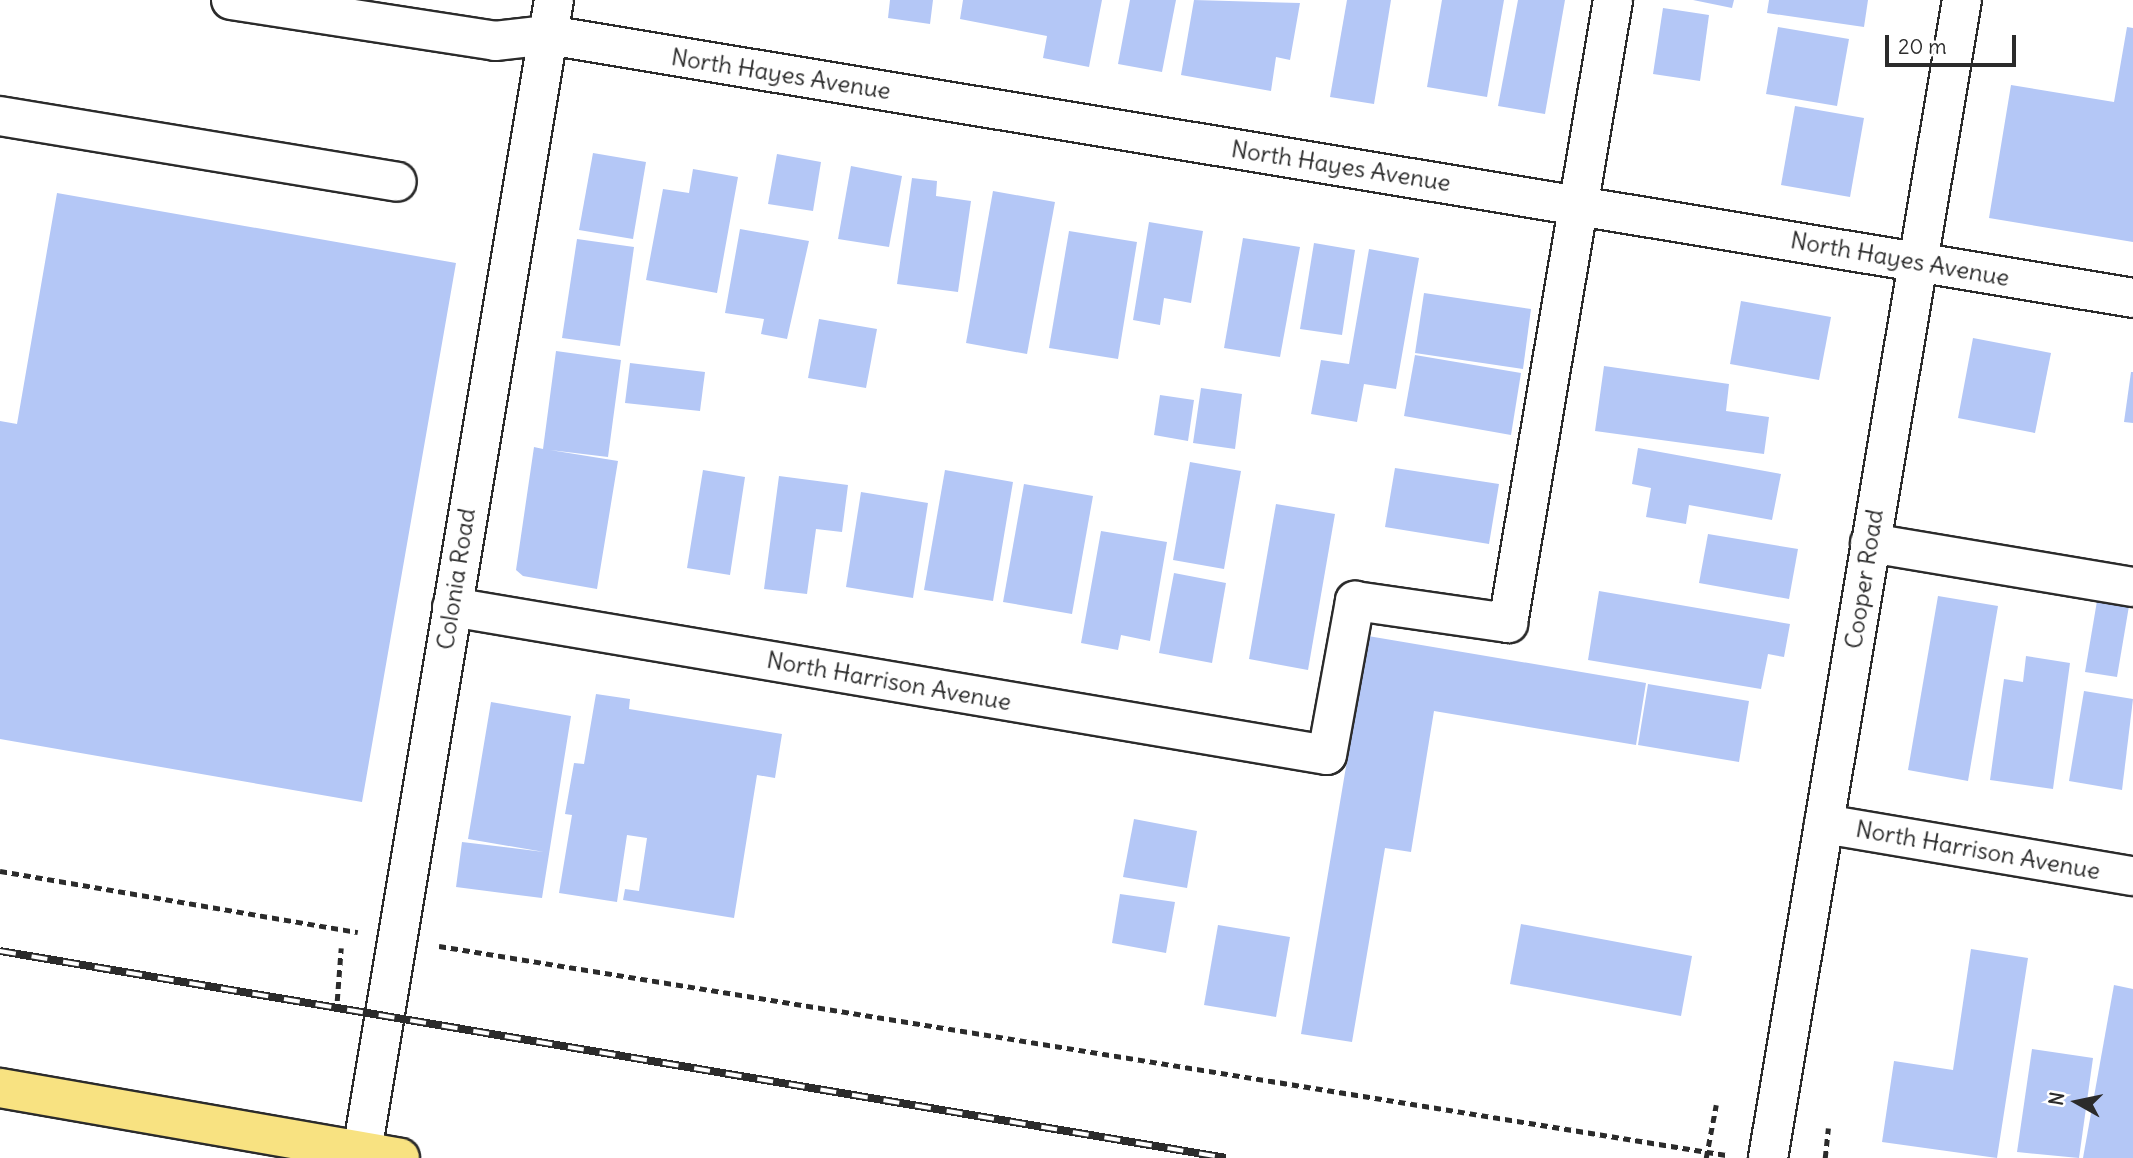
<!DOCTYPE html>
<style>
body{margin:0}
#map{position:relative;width:2133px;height:1158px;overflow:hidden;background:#fff;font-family:Delius,sans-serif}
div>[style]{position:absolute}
.building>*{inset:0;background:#b4c7f6}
.path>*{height:4.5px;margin-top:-2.25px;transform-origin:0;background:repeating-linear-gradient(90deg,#2b2b2b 0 7px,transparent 0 12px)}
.roads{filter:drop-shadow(2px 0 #2b2b2b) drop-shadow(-2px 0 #2b2b2b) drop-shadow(0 2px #2b2b2b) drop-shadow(0 -2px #2b2b2b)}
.minor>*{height:38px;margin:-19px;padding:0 19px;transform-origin:19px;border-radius:19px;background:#fff}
.major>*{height:38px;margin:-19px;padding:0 19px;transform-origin:19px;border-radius:19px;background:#f8e281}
.rail>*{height:8px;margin-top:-4px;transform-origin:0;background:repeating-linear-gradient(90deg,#fff 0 16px,#2b2b2b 0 32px);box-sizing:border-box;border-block:2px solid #2b2b2b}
span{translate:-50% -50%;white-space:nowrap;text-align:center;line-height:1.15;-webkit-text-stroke:6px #fff;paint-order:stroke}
.street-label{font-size:24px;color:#2b2b2b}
.north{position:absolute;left:2042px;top:1067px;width:70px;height:70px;-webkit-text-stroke:5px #fff;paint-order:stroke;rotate:279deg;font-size:19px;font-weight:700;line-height:28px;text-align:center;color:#2b2b2b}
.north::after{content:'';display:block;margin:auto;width:24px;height:32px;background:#2b2b2b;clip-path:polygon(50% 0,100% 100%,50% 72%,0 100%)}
.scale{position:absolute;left:1885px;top:35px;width:131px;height:32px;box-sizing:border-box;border:4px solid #2b2b2b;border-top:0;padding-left:9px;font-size:21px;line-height:24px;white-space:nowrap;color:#2b2b2b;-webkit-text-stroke:5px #fff;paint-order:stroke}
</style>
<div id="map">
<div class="building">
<i style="clip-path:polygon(890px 0,933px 0,930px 24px,888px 18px)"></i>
<i style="clip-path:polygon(963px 0,1102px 0,1089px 67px,1043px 58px,1047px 36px,960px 19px)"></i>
<i style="clip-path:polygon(1130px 0,1176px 0,1162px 72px,1118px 64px)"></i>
<i style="clip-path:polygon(1194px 0,1300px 3px,1290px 60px,1276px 57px,1271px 91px,1181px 75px)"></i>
<i style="clip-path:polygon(1347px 0,1391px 0,1374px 104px,1330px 97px)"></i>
<i style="clip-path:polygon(1442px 0,1504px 0,1487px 97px,1427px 87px)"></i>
<i style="clip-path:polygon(1518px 0,1565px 0,1545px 114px,1498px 106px)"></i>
<i style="clip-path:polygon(1693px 0,1734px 0,1732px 8px)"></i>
<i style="clip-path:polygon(1769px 0,1868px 0,1864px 27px,1767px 13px)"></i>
<i style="clip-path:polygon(1663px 8px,1709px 15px,1700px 81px,1653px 74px)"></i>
<i style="clip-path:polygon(1778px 27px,1849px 39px,1837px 106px,1766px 94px)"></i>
<i style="clip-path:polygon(2127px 27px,2133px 28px,2133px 242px,1989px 218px,2011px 85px,2114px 102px)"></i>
<i style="clip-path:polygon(1795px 106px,1864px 118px,1850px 197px,1781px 185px)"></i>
<i style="clip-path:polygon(593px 153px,646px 162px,633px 239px,579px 230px)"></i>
<i style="clip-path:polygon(777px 154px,821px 162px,813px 211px,768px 204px)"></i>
<i style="clip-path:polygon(851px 166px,902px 176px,889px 247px,838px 239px)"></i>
<i style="clip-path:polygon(693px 169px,738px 177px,717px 293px,646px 280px,663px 189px,689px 193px)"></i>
<i style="clip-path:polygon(912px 178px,937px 181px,936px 196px,971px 201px,958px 292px,897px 284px)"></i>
<i style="clip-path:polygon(993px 191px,1055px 202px,1027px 354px,966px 343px)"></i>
<i style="clip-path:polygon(57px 193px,456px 263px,362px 802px,0 739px,0 421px,17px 424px)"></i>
<i style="clip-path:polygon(1149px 222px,1203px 231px,1191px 303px,1164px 298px,1160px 325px,1133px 320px)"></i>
<i style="clip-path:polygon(740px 229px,809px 241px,787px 339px,761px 334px,764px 319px,725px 313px)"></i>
<i style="clip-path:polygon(1069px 231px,1137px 242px,1118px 359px,1049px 348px)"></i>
<i style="clip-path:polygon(1243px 238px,1300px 247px,1280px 357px,1224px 348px)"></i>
<i style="clip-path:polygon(577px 239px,634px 247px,620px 346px,562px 338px)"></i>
<i style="clip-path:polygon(1314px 243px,1355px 250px,1342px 335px,1300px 329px)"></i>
<i style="clip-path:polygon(1369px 249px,1419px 258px,1396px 389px,1364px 384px,1357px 422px,1311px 414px,1321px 360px,1349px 364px)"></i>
<i style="clip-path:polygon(1424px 293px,1531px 309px,1523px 369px,1415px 353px)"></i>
<i style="clip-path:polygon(1741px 301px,1831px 317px,1819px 380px,1730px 364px)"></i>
<i style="clip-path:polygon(819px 319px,877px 329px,866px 388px,808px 378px)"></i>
<i style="clip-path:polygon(1973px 338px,2051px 353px,2035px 433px,1958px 418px)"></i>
<i style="clip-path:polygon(556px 351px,621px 360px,608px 457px,550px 450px,618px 461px,597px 589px,523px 576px,516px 570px,534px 447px,543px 449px)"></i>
<i style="clip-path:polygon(1415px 355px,1521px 373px,1511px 435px,1404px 416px)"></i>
<i style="clip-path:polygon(630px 363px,705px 372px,700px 411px,625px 403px)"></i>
<i style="clip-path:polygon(1604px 366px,1729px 384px,1726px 411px,1769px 417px,1764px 454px,1595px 431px)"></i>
<i style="clip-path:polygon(2131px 372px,2133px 372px,2133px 423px,2124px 422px)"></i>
<i style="clip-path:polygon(1201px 388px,1242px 394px,1235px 449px,1193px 443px)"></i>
<i style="clip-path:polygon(1160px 395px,1194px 400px,1188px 441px,1154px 435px)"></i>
<i style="clip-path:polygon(1638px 448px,1781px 474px,1772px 520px,1689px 505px,1686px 524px,1646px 517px,1651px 488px,1632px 484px)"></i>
<i style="clip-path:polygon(1190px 462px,1241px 471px,1224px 569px,1173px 560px)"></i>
<i style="clip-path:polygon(1395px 468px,1499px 484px,1489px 544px,1385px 527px)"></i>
<i style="clip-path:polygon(703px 470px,745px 477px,730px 575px,687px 568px)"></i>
<i style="clip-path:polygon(945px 470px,1013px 482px,993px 601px,924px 590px)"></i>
<i style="clip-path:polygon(779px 476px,848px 485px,842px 532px,816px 529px,807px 594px,764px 589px)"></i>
<i style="clip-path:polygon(1024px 484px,1093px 496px,1072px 614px,1003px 602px)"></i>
<i style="clip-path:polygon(861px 492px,928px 503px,913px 598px,846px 587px)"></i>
<i style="clip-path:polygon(1276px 504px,1335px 514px,1308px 670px,1249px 659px)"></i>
<i style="clip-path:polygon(1101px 531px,1167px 542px,1150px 641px,1121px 635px,1118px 650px,1081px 643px)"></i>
<i style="clip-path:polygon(1708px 534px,1798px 549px,1789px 599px,1699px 583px)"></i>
<i style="clip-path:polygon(1174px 573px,1226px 583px,1212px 663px,1159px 653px)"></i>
<i style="clip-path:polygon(1599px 591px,1790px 624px,1784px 657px,1768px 654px,1761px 689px,1588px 660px)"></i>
<i style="clip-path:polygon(1938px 596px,1998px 606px,1968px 781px,1908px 770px)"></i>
<i style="clip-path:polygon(2097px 601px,2129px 606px,2117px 677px,2085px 672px)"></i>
<i style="clip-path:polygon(1368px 636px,1646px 683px,1636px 745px,1434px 711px,1411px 852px,1385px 848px,1352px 1042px,1301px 1034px)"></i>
<i style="clip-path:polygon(2026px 656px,2070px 663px,2053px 789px,1990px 780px,2004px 679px,2023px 682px)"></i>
<i style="clip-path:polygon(1648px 684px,1749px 701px,1739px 762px,1638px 745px)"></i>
<i style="clip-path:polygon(2084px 691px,2133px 699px,2122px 790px,2069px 781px)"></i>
<i style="clip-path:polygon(596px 694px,630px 699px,629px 709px,782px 734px,775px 778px,757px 775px,734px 918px,623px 900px,625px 889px,639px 891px,647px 838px,627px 835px,617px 902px,559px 893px,572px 815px,565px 814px,574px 763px,584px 764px)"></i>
<i style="clip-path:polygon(491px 702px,571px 716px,542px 898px,456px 887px,462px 842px,544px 852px,468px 839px)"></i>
<i style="clip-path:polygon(1134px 819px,1197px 831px,1187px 888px,1123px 877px)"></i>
<i style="clip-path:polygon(1120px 894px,1175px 902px,1166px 953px,1112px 943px)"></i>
<i style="clip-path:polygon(1521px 924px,1692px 956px,1681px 1016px,1510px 984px)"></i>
<i style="clip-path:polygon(1218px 925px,1290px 937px,1276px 1017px,1204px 1005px)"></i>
<i style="clip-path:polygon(1971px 949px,2028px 958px,1997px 1158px,1882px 1142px,1894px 1061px,1953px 1070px)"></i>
<i style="clip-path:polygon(2114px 985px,2133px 989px,2133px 1158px,2083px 1158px)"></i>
<i style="clip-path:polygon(2032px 1049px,2093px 1058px,2079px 1158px,2017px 1152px)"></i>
</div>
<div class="path">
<i style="left:0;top:871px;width:363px;rotate:9.7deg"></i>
<i style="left:439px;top:946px;width:1304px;rotate:9.22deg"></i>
<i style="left:337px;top:1001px;width:53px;rotate:-85.7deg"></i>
<i style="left:1706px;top:1158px;width:54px;rotate:-79.3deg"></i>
<i style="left:1825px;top:1158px;width:30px;rotate:-84deg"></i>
</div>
<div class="roads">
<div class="minor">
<i style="left:231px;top:0;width:267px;rotate:8.8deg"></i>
<i style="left:495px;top:41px;width:53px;rotate:-6.5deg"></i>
<i style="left:548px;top:35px;width:1607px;rotate:9.42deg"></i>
<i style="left:0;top:116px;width:402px;rotate:9.4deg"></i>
<i style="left:1870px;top:543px;width:267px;rotate:9.5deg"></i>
<i style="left:452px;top:607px;width:887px;rotate:9.6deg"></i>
<i style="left:1327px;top:755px;width:157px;rotate:-79.7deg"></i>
<i style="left:1355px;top:601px;width:155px;rotate:8.2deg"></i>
<i style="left:1508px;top:623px;width:632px;rotate:-80.43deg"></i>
<i style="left:1824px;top:824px;width:313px;rotate:9.6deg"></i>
<i style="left:361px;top:1158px;width:1174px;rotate:-80.54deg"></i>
<i style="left:1768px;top:1158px;width:1174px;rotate:-80.49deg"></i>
</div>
<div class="major">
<i style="left:0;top:1088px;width:406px;rotate:9.9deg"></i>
</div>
</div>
<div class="rail">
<i style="left:0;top:951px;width:1243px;rotate:9.58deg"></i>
</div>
<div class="street-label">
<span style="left:781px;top:74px;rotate:9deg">North Hayes Avenue</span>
<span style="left:1341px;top:166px;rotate:9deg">North Hayes Avenue</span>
<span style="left:1900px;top:259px;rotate:10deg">North Hayes Avenue</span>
<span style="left:456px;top:579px;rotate:-81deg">Colonia Road</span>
<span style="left:1864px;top:579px;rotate:-81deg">Cooper Road</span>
<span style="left:889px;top:681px;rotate:10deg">North Harrison Avenue</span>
<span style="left:1978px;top:850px;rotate:10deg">North Harrison Avenue</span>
</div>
<div class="north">N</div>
<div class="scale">20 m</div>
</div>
